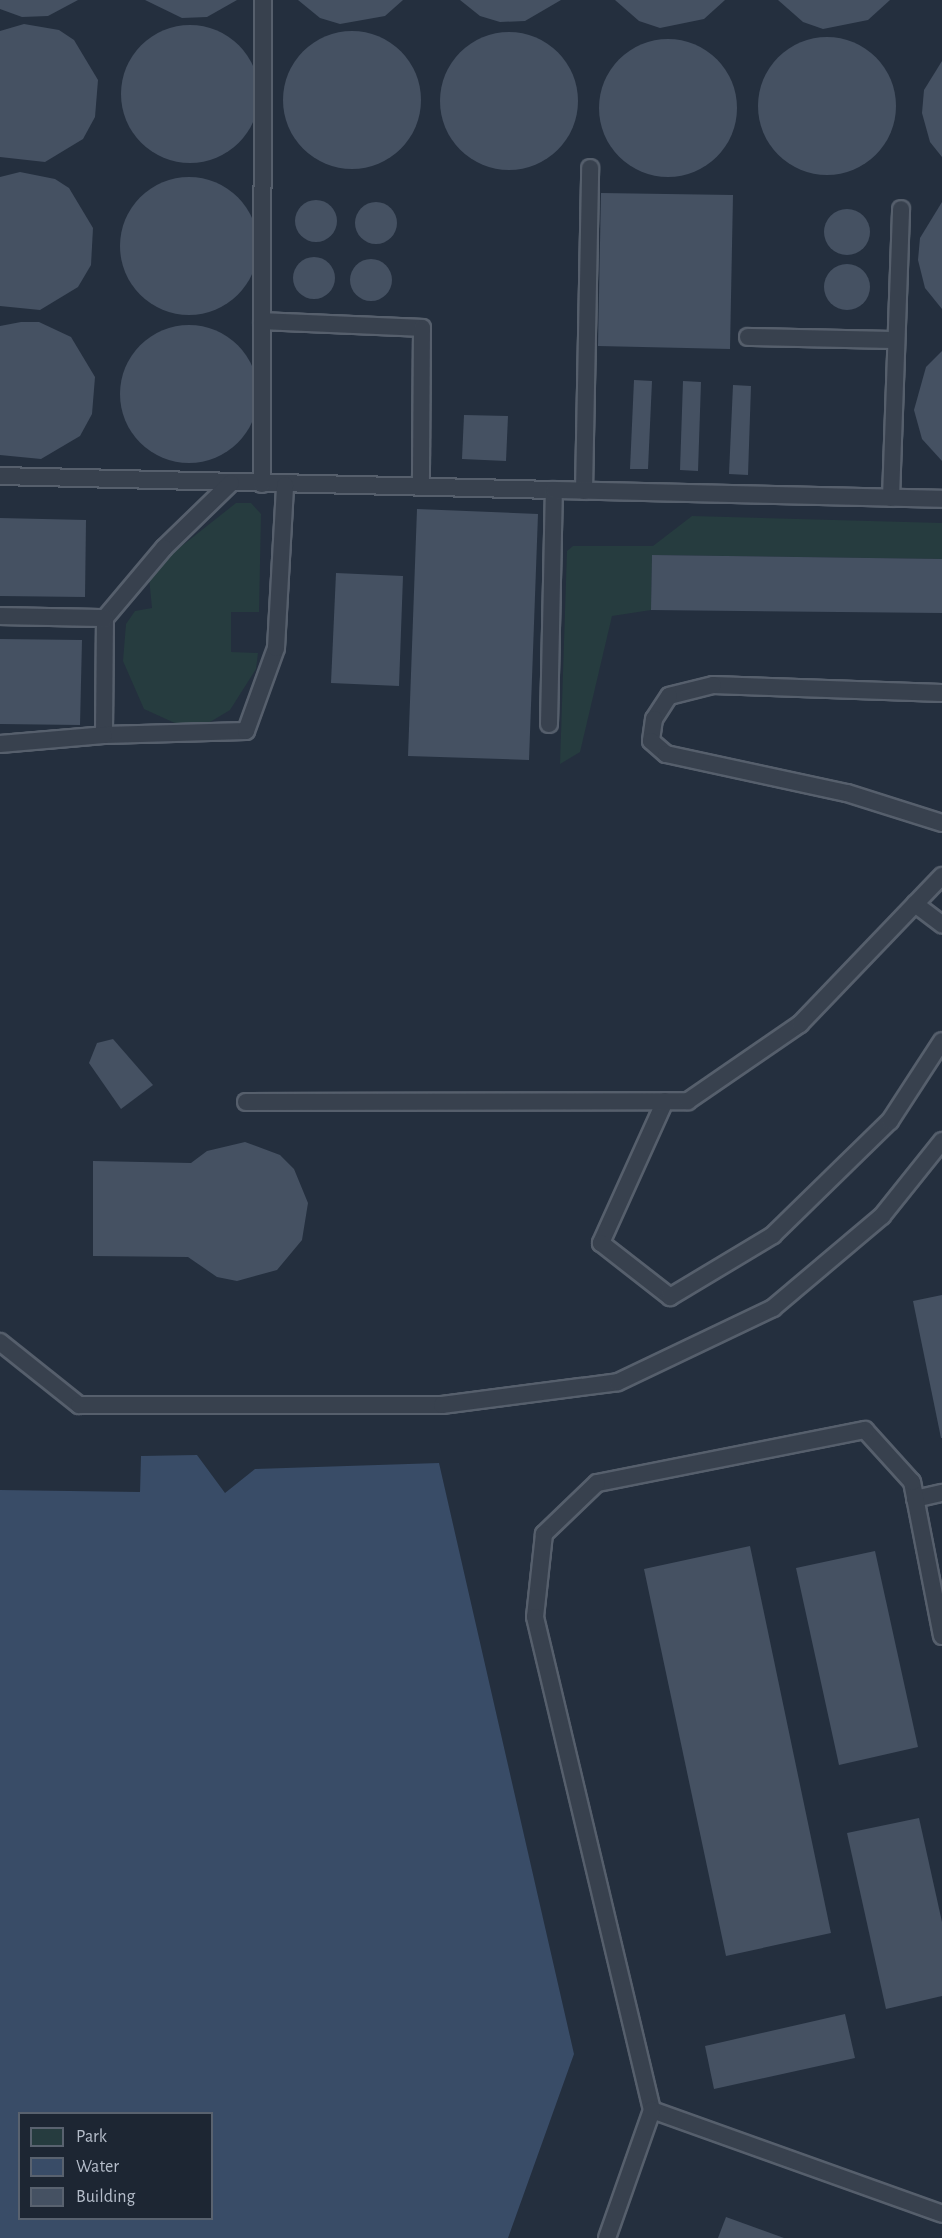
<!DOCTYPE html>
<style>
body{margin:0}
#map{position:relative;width:942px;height:2238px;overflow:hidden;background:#242f3e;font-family:"Alegreya Sans",sans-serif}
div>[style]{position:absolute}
.green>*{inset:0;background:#263c3f}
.water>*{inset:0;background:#394c67}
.building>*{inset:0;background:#455162}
.round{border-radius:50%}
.roads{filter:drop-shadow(2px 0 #565f6c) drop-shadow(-2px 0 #565f6c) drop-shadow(0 2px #565f6c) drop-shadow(0 -2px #565f6c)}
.lane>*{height:16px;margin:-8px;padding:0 8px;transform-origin:8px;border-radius:8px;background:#38414e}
span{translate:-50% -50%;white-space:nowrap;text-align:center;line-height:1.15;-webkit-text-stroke:6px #1d2633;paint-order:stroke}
.legend{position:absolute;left:18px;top:2112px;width:195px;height:108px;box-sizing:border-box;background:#1d2633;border:2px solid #59626f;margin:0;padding:8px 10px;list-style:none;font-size:18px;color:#b4bcc9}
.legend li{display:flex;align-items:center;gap:12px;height:30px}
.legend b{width:30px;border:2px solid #59626f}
</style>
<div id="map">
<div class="green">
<i style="clip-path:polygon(236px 503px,251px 503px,261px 514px,259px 612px,231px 612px,231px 652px,258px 653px,256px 669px,230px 710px,205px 725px,177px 724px,144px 709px,123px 661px,126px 624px,135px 611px,152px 608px,149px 577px,164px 560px)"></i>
<i style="clip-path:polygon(692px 516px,942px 523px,942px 559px,652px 555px,651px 610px,612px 616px,580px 752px,560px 764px,567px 551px,573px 546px,653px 546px)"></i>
</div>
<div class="water">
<i style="clip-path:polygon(evenodd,197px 1455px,225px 1493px,255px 1469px,439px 1463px,574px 2054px,508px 2238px,0 2238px,0 1490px,140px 1492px,141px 1456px,197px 1455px,20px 2114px,212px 2114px,212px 2218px,20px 2218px,20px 2114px)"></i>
</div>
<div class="building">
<i style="clip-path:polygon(0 0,78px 0,48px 16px,22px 17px,0 9px)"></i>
<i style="clip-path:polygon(145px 0,237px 0,207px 17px,182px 18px)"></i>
<i style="clip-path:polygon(298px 0,403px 0,385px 16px,340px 24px,320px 18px)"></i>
<i style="clip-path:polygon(460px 0,561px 0,525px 21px,500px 22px,480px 16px)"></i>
<i style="clip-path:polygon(615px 0,725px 0,704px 19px,660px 28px,639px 21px)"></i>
<i style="clip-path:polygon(778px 0,890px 0,868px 20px,823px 29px,803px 22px)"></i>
<i style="clip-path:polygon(24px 24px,59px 30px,74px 40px,98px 80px,95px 117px,83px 139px,45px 162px,0 157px,0 31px)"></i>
<i class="round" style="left:121px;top:25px;width:138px;height:138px"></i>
<i class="round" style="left:283px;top:31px;width:138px;height:138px"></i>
<i class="round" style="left:440px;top:32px;width:138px;height:138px"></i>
<i class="round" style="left:758px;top:37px;width:138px;height:138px"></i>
<i class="round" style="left:599px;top:39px;width:138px;height:138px"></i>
<i style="clip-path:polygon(942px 61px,942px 157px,930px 142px,922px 113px,924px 90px)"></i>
<i style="clip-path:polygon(20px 172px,55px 179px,69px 188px,93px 228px,91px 265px,78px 287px,40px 310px,0 306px,0 177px)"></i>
<i class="round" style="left:120px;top:177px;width:138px;height:138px"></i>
<i style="clip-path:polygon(601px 193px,733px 195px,730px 349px,598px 346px)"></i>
<i class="round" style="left:295px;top:200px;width:42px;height:42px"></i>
<i style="clip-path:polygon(942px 202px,942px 309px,925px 288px,918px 260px,920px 238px)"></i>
<i class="round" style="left:355px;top:202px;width:42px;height:42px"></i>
<i class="round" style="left:824px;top:209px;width:46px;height:46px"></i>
<i class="round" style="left:293px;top:257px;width:42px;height:42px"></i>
<i class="round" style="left:350px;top:259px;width:42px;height:42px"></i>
<i class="round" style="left:824px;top:264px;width:46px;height:46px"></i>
<i style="clip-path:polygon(21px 322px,39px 322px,71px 337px,95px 377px,92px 414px,80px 436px,41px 459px,0 455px,0 326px)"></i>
<i class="round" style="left:120px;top:325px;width:138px;height:138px"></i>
<i style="clip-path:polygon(942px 351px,942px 461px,922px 439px,914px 410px,926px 367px)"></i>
<i style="clip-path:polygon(634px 380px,652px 381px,648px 469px,630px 469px)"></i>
<i style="clip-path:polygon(683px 381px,701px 382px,698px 471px,680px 470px)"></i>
<i style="clip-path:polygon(733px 385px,751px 386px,748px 475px,729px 474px)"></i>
<i style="clip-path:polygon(464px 415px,508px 416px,506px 461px,462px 459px)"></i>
<i style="clip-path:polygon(417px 509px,538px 514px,529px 760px,408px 756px)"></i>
<i style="clip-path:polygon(0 518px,86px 520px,85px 597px,0 596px)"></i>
<i style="clip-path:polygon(652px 555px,942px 559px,942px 613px,651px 610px)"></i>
<i style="clip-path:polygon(336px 573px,403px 576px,399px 686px,331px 683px)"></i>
<i style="clip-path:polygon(0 639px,82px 640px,80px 725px,0 724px)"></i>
<i style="clip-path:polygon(113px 1039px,153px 1085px,121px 1109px,89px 1063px,97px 1043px)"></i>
<i style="clip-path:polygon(245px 1142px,280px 1155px,294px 1169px,308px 1203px,302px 1240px,277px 1270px,237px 1281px,217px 1277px,188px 1257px,93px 1256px,93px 1161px,191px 1163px,207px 1151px)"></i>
<i style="clip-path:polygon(942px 1295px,942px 1438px,941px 1438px,913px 1301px)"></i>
<i style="clip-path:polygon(750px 1546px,831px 1933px,726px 1956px,644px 1569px)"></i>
<i style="clip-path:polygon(875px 1551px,918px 1747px,839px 1765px,796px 1568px)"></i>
<i style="clip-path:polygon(919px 1818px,942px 1922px,942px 1996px,886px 2009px,847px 1833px)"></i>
<i style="clip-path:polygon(845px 2014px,855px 2058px,714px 2089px,705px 2046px)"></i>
<i style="clip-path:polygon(726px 2217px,784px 2238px,718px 2238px)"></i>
</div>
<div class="roads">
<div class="lane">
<i style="left:262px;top:321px;width:160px;rotate:2.5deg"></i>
<i style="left:422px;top:328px;width:159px;rotate:90.4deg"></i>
<i style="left:748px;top:337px;width:148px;rotate:1.2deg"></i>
<i style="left:0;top:476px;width:554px;rotate:1.45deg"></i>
<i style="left:231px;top:483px;width:93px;rotate:135.9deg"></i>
<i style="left:164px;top:548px;width:92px;rotate:130.1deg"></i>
<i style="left:105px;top:618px;width:117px;rotate:90.5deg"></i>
<i style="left:104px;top:735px;width:142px;rotate:-1.6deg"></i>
<i style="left:246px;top:731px;width:88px;rotate:-70.1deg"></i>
<i style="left:276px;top:648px;width:163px;rotate:-86.8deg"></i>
<i style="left:262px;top:484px;width:484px;rotate:-89.9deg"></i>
<i style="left:584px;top:491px;width:323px;rotate:-88.9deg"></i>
<i style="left:891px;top:498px;width:289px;rotate:-88deg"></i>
<i style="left:0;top:616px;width:105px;rotate:1.1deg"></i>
<i style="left:942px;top:693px;width:229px;rotate:-178deg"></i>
<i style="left:713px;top:685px;width:45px;rotate:166deg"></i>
<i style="left:669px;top:696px;width:27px;rotate:123deg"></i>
<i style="left:654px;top:719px;width:22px;rotate:98deg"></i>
<i style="left:651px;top:741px;width:20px;rotate:41deg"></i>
<i style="left:666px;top:754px;width:185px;rotate:12.2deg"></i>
<i style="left:847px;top:793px;width:100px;rotate:17.5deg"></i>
<i style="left:549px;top:724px;width:234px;rotate:-88.8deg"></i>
<i style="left:554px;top:490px;width:388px;rotate:1.3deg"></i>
<i style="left:0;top:744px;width:104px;rotate:-4.9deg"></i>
<i style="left:915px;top:904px;width:34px;rotate:37deg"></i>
<i style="left:665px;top:1101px;width:156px;rotate:114.3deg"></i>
<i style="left:601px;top:1243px;width:88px;rotate:38deg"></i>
<i style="left:670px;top:1297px;width:120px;rotate:-31deg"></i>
<i style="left:773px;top:1235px;width:163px;rotate:-44.3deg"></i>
<i style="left:890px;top:1121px;width:95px;rotate:-57deg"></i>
<i style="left:246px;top:1102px;width:442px;rotate:-0.1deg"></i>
<i style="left:688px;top:1101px;width:136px;rotate:-34.5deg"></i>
<i style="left:800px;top:1024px;width:205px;rotate:-46.2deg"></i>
<i style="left:0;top:1342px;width:101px;rotate:38.6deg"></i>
<i style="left:79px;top:1405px;width:363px"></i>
<i style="left:442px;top:1405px;width:177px;rotate:-7.4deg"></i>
<i style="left:618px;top:1382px;width:172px;rotate:-25.5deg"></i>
<i style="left:773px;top:1308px;width:143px;rotate:-40.2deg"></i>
<i style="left:882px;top:1216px;width:96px;rotate:-51.3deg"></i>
<i style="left:915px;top:1499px;width:28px;rotate:-13deg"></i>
<i style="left:942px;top:1636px;width:157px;rotate:-101deg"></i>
<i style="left:912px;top:1482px;width:70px;rotate:-132.1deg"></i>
<i style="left:865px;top:1430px;width:273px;rotate:168.8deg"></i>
<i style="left:597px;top:1483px;width:74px;rotate:136.1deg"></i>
<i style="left:544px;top:1534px;width:83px;rotate:96.2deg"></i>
<i style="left:535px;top:1617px;width:507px;rotate:76.65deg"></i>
<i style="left:652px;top:2110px;width:308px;rotate:19.7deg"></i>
<i style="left:607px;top:2238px;width:136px;rotate:-70.6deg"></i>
</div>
</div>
<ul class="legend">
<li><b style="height:16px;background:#263c3f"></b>Park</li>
<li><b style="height:16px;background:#394c67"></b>Water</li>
<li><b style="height:16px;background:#455162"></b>Building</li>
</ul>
</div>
